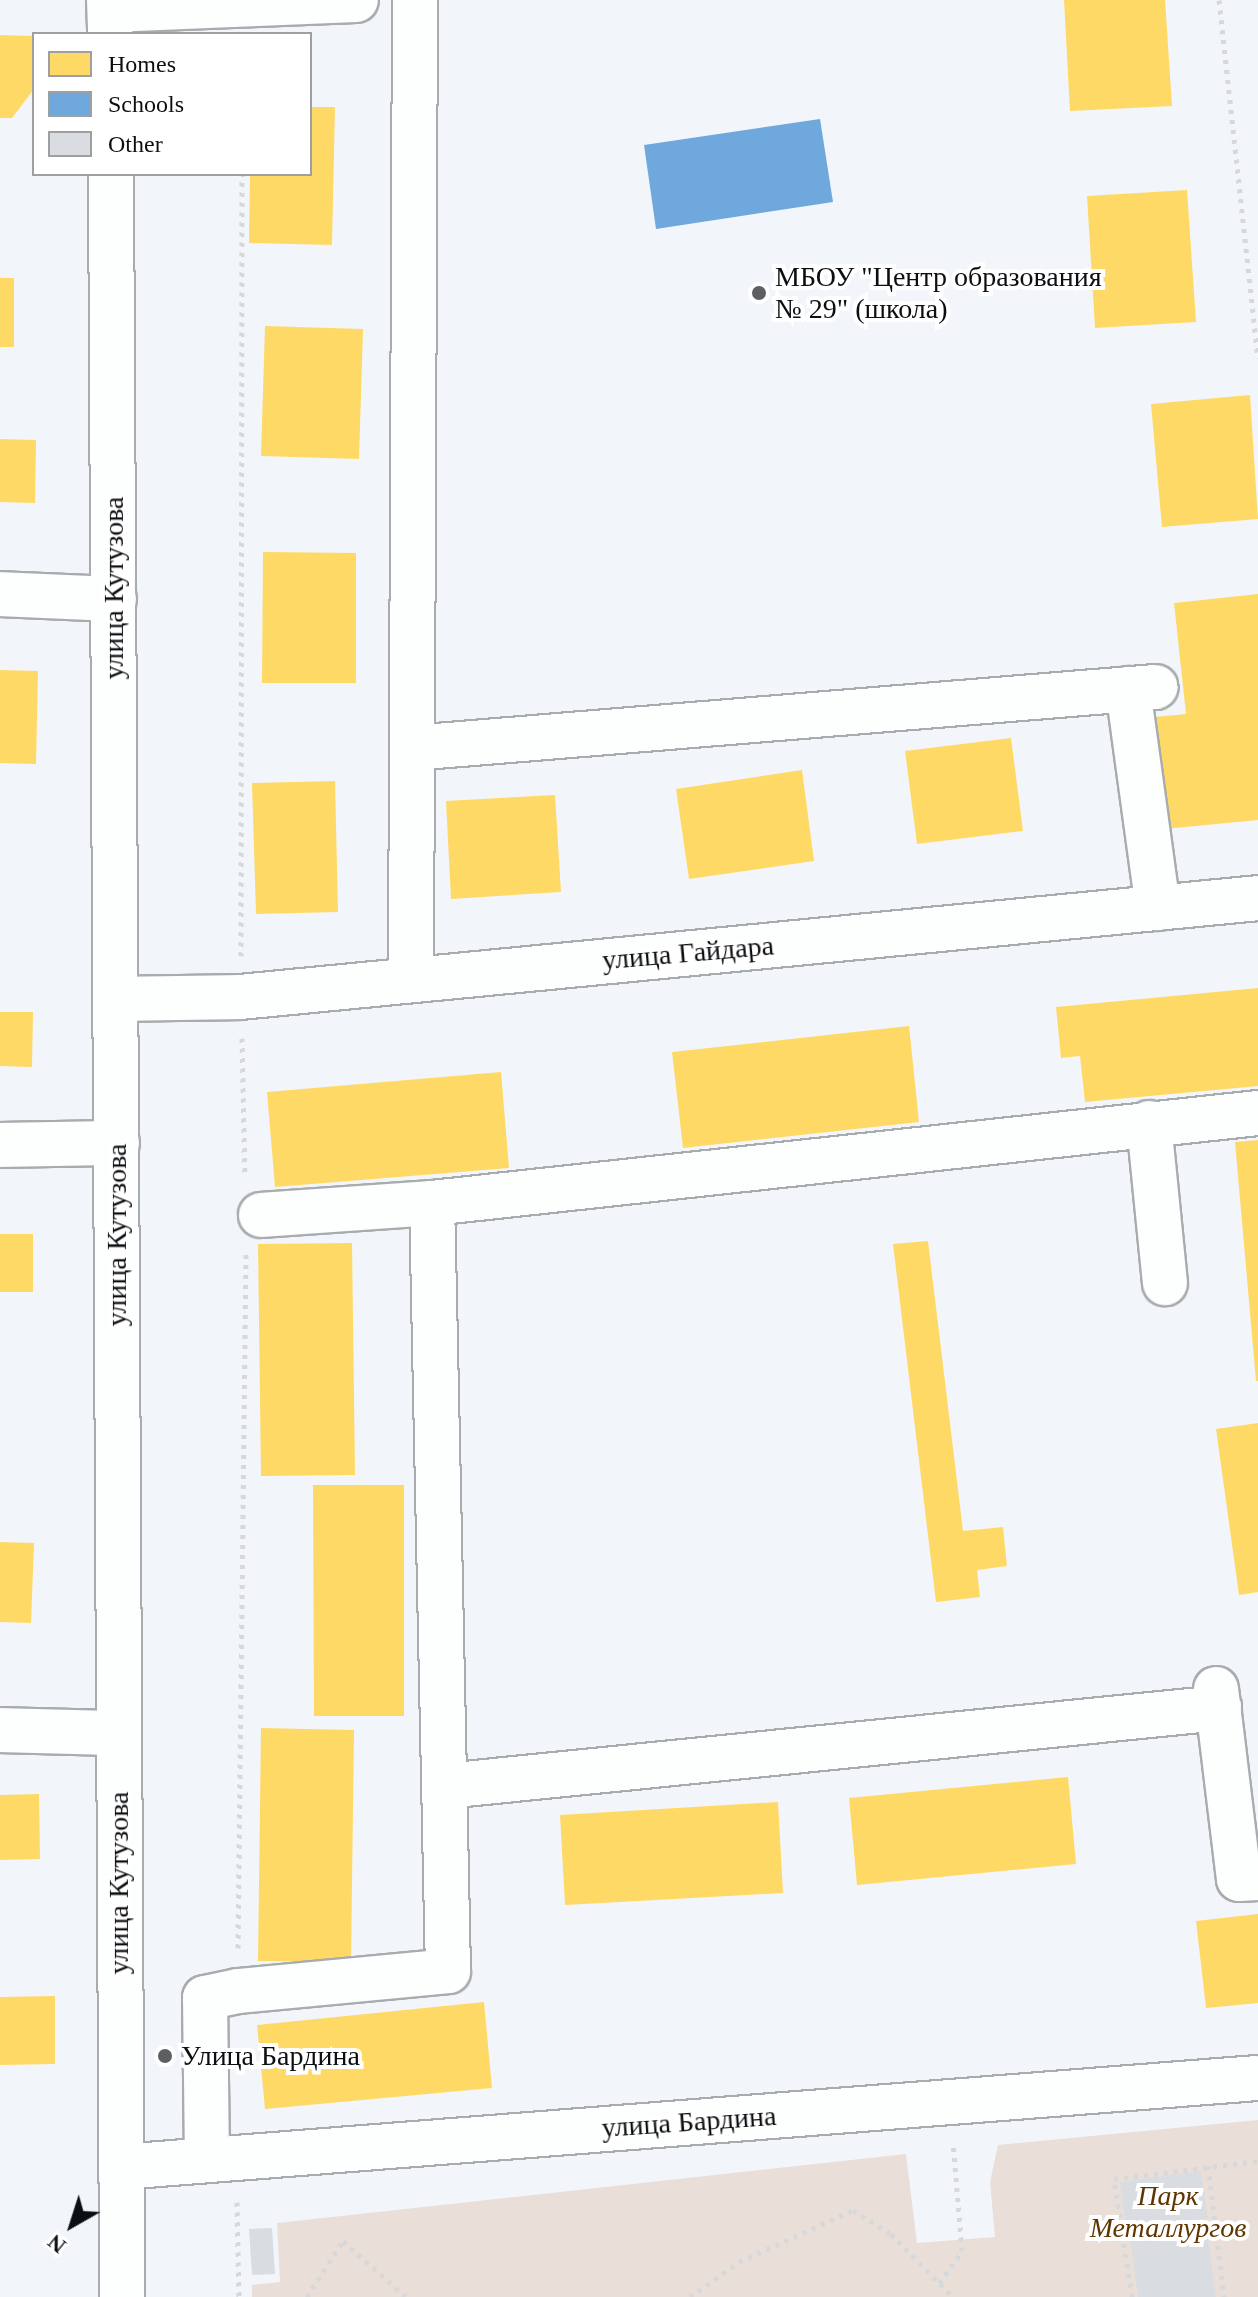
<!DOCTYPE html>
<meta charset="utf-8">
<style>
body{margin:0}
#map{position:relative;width:1258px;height:2297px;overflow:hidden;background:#f2f6fa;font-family:"Times New Roman",serif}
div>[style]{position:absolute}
.green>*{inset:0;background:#e9dfd8}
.homes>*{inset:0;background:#ffd966}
.schools>*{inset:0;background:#6fa8dc}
.building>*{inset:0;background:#d9dde1}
.path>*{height:5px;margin-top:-2.5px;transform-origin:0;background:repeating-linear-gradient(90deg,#d7d8da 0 4px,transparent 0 10px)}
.roads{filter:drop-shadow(2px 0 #a8acaf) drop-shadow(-2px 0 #a8acaf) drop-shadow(0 2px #a8acaf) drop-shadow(0 -2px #a8acaf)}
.minor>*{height:44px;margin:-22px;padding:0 22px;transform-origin:22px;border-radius:22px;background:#fdfefe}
.major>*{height:44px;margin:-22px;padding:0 22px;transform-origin:22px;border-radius:22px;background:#fdfefe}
.dots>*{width:22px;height:22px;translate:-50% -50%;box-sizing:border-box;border:4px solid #fff;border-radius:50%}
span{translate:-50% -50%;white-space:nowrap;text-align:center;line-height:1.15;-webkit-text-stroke:8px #fff;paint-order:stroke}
.poi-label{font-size:28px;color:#0c0f12}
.left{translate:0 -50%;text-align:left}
.street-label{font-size:28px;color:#0c0f12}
.park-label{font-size:28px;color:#5f3601;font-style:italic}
.legend{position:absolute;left:32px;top:32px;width:280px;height:144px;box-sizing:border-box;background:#fff;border:2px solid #9e9fa0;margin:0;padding:10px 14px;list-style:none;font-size:24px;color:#0c0f12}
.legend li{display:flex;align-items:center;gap:16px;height:40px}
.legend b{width:40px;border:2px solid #9e9fa0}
.north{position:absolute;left:32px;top:2185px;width:80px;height:80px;-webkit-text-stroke:6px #fff;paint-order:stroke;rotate:219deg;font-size:22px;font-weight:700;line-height:32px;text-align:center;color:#0c0f12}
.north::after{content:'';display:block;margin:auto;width:28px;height:36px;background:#0c0f12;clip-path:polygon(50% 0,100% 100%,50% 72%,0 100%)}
</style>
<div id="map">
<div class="green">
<i style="clip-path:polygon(1258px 2120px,1258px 2297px,252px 2297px,252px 2285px,280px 2282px,277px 2223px,906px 2154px,917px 2243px,995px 2237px,990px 2182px,998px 2145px)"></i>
</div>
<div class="homes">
<i style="clip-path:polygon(1064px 0,1165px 0,1172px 106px,1070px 111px)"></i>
<i style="clip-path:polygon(0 35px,34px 36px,34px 89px,12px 118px,0 118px)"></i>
<i style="clip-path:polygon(310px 107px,335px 107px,332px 245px,249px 243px,250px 174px,310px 174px)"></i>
<i style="clip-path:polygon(1187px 190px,1196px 322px,1095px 328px,1087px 196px)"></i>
<i style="clip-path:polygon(0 278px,14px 278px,14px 347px,0 347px)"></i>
<i style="clip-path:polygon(265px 326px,363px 329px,359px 459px,261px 456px)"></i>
<i style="clip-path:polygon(1250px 395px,1258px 519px,1162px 527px,1151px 404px)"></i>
<i style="clip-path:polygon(0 439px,36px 440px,35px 503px,0 502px)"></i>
<i style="clip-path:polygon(263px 552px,356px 553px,356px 683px,262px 683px)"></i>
<i style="clip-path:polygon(1258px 594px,1258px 820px,1154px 830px,1143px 718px,1186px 714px,1174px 603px)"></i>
<i style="clip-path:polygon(0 670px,38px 671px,36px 764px,0 763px)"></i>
<i style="clip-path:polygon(1011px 738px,1023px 831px,917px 844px,905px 751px)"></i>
<i style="clip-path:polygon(802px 770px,814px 861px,689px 879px,676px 789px)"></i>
<i style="clip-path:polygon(335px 781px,338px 912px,256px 914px,252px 783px)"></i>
<i style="clip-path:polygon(555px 795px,561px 892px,451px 899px,446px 801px)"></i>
<i style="clip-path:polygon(1258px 988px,1258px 1086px,1085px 1102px,1080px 1056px,1061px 1058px,1056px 1007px)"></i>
<i style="clip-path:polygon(0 1012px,33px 1012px,32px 1067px,0 1066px)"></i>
<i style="clip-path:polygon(909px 1026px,919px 1122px,683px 1148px,672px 1052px)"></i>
<i style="clip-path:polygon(501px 1072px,509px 1168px,275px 1187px,267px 1092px)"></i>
<i style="clip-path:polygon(1258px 1140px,1258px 1381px,1256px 1381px,1235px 1142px)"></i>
<i style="clip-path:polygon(0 1234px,33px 1234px,33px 1292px,0 1292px)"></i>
<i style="clip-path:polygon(928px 1241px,963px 1531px,1003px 1527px,1007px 1566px,977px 1570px,980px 1597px,936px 1602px,893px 1244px)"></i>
<i style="clip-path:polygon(352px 1243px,355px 1475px,261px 1476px,258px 1244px)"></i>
<i style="clip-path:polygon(1258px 1423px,1258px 1592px,1239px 1595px,1216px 1429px)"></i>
<i style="clip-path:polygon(313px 1485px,404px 1485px,404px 1716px,314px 1716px)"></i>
<i style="clip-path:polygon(0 1542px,34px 1543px,31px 1623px,0 1622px)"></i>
<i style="clip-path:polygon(261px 1728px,354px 1730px,351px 1962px,258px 1961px)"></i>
<i style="clip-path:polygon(1068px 1777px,1076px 1864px,857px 1885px,849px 1798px)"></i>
<i style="clip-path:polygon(39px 1794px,40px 1859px,0 1860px,0 1795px)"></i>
<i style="clip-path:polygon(778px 1802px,783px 1893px,565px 1905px,560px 1815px)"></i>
<i style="clip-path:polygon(1258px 1914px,1258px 2003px,1206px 2008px,1196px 1921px)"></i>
<i style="clip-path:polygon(55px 1996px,55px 2064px,0 2065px,0 1997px)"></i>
<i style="clip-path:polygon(484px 2002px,492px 2088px,265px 2109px,257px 2025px)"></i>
</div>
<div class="schools">
<i style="clip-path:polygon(820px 119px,833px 202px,656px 229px,644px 145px)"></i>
</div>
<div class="building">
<i style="clip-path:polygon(1201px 2171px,1208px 2218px,1126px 2229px,1120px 2182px)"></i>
<i style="clip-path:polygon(1206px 2226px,1216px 2297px,1138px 2297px,1130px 2236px)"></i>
<i style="clip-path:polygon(272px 2228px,275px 2274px,252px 2275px,249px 2229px)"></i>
</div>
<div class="path">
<i style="left:1219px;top:0;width:360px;rotate:83.8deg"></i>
<i style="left:241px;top:956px;width:782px;rotate:-89.93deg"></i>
<i style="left:242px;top:1038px;width:138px;rotate:88.8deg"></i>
<i style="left:238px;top:1948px;width:694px;rotate:-89.34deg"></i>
<i style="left:1208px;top:2166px;width:132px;rotate:83deg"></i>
<i style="left:237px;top:2202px;width:95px;rotate:88.8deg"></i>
<i style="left:1123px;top:2233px;width:93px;rotate:-8deg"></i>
<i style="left:939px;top:2283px;width:39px;rotate:-54deg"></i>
<i style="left:962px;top:2251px;width:109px;rotate:-94.7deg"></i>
<i style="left:307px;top:2297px;width:67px;rotate:-57.3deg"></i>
<i style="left:343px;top:2241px;width:84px;rotate:41.6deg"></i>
<i style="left:690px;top:2297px;width:60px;rotate:-35.5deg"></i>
<i style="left:739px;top:2262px;width:125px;rotate:-24.5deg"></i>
<i style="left:853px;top:2210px;width:45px;rotate:32.3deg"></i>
<i style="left:891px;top:2234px;width:88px;rotate:45.5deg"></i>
<i style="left:1132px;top:2297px;width:119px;rotate:-98.7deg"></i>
<i style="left:1114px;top:2179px;width:145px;rotate:-7.1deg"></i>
</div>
<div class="roads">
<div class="minor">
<i style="left:110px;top:10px;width:246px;rotate:-2.3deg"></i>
<i style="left:0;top:594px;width:114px;rotate:2.5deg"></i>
<i style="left:1128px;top:689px;width:221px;rotate:82.2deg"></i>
<i style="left:412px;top:748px;width:746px;rotate:-4.69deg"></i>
<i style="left:411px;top:980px;width:980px;rotate:-89.77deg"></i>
<i style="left:117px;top:999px;width:123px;rotate:-0.9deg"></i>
<i style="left:240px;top:997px;width:1023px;rotate:-5.55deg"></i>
<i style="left:1149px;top:1123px;width:161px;rotate:84.3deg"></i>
<i style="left:0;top:1145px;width:117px;rotate:-1deg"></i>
<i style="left:261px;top:1215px;width:171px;rotate:-4deg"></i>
<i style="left:432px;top:1203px;width:831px;rotate:-6.22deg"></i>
<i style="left:1216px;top:1689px;width:191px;rotate:83.1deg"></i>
<i style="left:1239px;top:1879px;width:19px;rotate:-3deg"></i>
<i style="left:0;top:1730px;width:118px;rotate:1.5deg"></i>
<i style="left:445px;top:1786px;width:778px;rotate:-5.75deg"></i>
<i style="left:207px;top:2160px;width:162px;rotate:-90.7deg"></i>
<i style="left:205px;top:1998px;width:34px;rotate:-12deg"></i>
<i style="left:238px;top:1991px;width:211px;rotate:-5.4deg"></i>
<i style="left:448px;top:1971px;width:768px;rotate:-91.19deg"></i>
<i style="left:121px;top:2167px;width:1140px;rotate:-4.48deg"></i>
</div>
<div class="major">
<i style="left:109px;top:0;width:34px;rotate:88deg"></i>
<i style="left:111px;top:174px;width:2123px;rotate:89.7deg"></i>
</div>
</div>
<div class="dots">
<i style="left:759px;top:293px;background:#5c6063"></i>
<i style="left:165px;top:2056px;background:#5c6063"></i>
</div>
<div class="poi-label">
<span class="left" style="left:775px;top:293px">МБОУ "Центр образования<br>№ 29" (школа)</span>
<span class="left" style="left:181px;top:2056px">Улица Бардина</span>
</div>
<div class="street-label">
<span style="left:114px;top:588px;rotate:-90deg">улица Кутузова</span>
<span style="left:688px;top:953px;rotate:-5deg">улица Гайдара</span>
<span style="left:117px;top:1235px;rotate:-90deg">улица Кутузова</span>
<span style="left:119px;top:1883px;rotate:-90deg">улица Кутузова</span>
<span style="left:689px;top:2122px;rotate:-4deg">улица Бардина</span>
</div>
<div class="park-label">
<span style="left:1168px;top:2212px">Парк<br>Металлургов</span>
</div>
<ul class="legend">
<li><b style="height:22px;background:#ffd966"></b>Homes</li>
<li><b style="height:22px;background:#6fa8dc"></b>Schools</li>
<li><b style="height:22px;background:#d9dde1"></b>Other</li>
</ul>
<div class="north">N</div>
</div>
